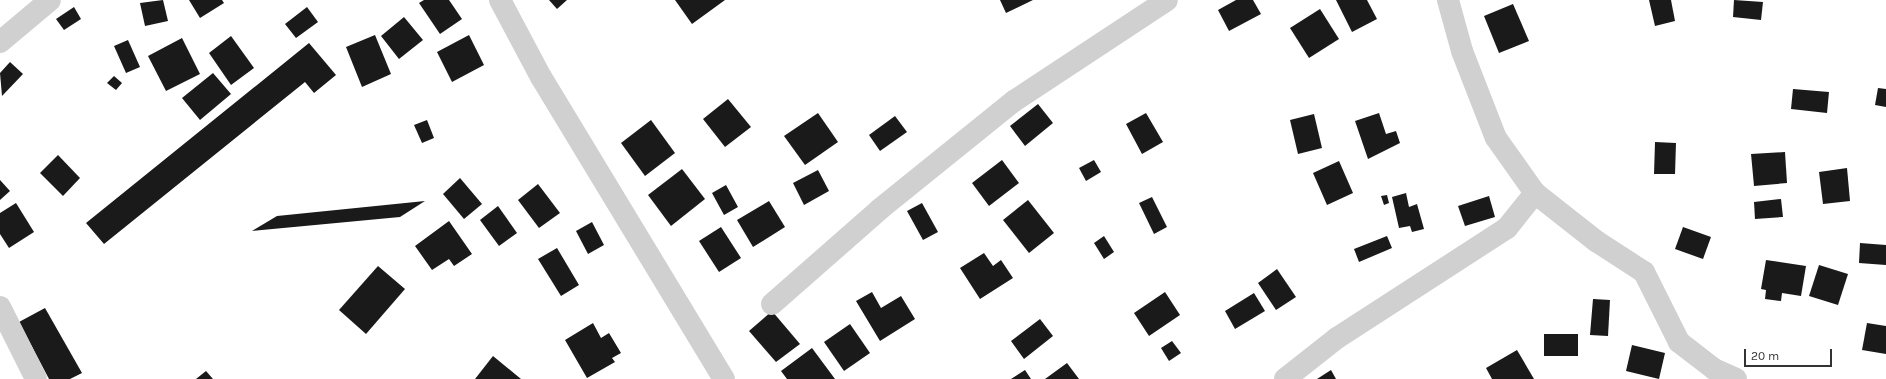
<!DOCTYPE html>
<style>
body{margin:0}
#map{position:relative;width:1886px;height:379px;overflow:hidden;background:#fff;font-family:Karla,sans-serif}
div>[style]{position:absolute}
.building>*{inset:0;background:#1a1a1a}
.minor>*{height:22px;margin:-11px;padding:0 11px;transform-origin:11px;border-radius:11px;background:#d0d0d0}
span{translate:-50% -50%;white-space:nowrap;text-align:center;line-height:1.15;-webkit-text-stroke:4px #fff;paint-order:stroke}
.scale{position:absolute;left:1744px;top:349px;width:88px;height:18px;box-sizing:border-box;border:2px solid #333;border-top:0;padding-left:5px;font-size:12px;line-height:14px;white-space:nowrap;color:#333;-webkit-text-stroke:3px #fff;paint-order:stroke}
</style>
<div id="map">
<div class="building">
<i style="clip-path:polygon(163px 0,168px 21px,145px 26px,140px 3px)"></i>
<i style="clip-path:polygon(189px 0,222px 0,224px 3px,200px 18px)"></i>
<i style="clip-path:polygon(424px 0,449px 0,462px 19px,440px 34px,419px 3px)"></i>
<i style="clip-path:polygon(549px 0,567px 0,557px 9px)"></i>
<i style="clip-path:polygon(675px 0,725px 0,692px 24px)"></i>
<i style="clip-path:polygon(1000px 0,1033px 0,1006px 13px)"></i>
<i style="clip-path:polygon(1236px 0,1253px 0,1261px 14px,1229px 31px,1218px 10px)"></i>
<i style="clip-path:polygon(1336px 0,1367px 0,1377px 19px,1352px 32px)"></i>
<i style="clip-path:polygon(1649px 0,1671px 0,1675px 21px,1655px 26px)"></i>
<i style="clip-path:polygon(1734px 0,1763px 2px,1761px 20px,1733px 17px)"></i>
<i style="clip-path:polygon(1513px 4px,1529px 41px,1499px 53px,1484px 16px)"></i>
<i style="clip-path:polygon(74px 7px,81px 19px,64px 30px,56px 19px)"></i>
<i style="clip-path:polygon(307px 7px,318px 22px,296px 38px,285px 24px)"></i>
<i style="clip-path:polygon(1320px 9px,1339px 39px,1309px 58px,1290px 28px)"></i>
<i style="clip-path:polygon(404px 17px,423px 40px,399px 59px,381px 36px)"></i>
<i style="clip-path:polygon(375px 35px,391px 74px,362px 87px,346px 47px)"></i>
<i style="clip-path:polygon(469px 35px,484px 65px,452px 82px,437px 52px)"></i>
<i style="clip-path:polygon(231px 36px,254px 68px,231px 85px,209px 53px)"></i>
<i style="clip-path:polygon(182px 38px,200px 74px,166px 91px,148px 56px)"></i>
<i style="clip-path:polygon(128px 40px,140px 67px,126px 73px,114px 46px)"></i>
<i style="clip-path:polygon(309px 43px,336px 75px,314px 93px,305px 82px,104px 244px,86px 223px)"></i>
<i style="clip-path:polygon(10px 62px,23px 74px,2px 96px,0 73px)"></i>
<i style="clip-path:polygon(213px 73px,231px 94px,200px 120px,182px 98px)"></i>
<i style="clip-path:polygon(114px 76px,122px 83px,116px 90px,107px 83px)"></i>
<i style="clip-path:polygon(1878px 88px,1886px 89px,1886px 107px,1875px 105px)"></i>
<i style="clip-path:polygon(1793px 89px,1829px 92px,1827px 113px,1791px 109px)"></i>
<i style="clip-path:polygon(728px 99px,751px 127px,725px 147px,703px 119px)"></i>
<i style="clip-path:polygon(1038px 104px,1053px 123px,1025px 146px,1010px 126px)"></i>
<i style="clip-path:polygon(818px 113px,838px 142px,805px 165px,784px 136px)"></i>
<i style="clip-path:polygon(1146px 113px,1163px 142px,1142px 154px,1126px 124px)"></i>
<i style="clip-path:polygon(1379px 113px,1386px 134px,1396px 131px,1400px 143px,1368px 159px,1355px 121px)"></i>
<i style="clip-path:polygon(1314px 114px,1322px 148px,1298px 154px,1290px 120px)"></i>
<i style="clip-path:polygon(895px 116px,907px 132px,880px 151px,869px 135px)"></i>
<i style="clip-path:polygon(427px 120px,434px 138px,422px 143px,414px 125px)"></i>
<i style="clip-path:polygon(651px 120px,675px 153px,645px 176px,621px 143px)"></i>
<i style="clip-path:polygon(1655px 142px,1676px 143px,1675px 174px,1654px 174px)"></i>
<i style="clip-path:polygon(1785px 152px,1787px 183px,1754px 186px,1751px 154px)"></i>
<i style="clip-path:polygon(58px 155px,80px 178px,63px 196px,40px 173px)"></i>
<i style="clip-path:polygon(1002px 160px,1019px 183px,989px 206px,972px 183px)"></i>
<i style="clip-path:polygon(1094px 160px,1101px 172px,1086px 181px,1079px 168px)"></i>
<i style="clip-path:polygon(1339px 161px,1353px 193px,1327px 205px,1313px 173px)"></i>
<i style="clip-path:polygon(1847px 168px,1850px 201px,1823px 204px,1819px 172px)"></i>
<i style="clip-path:polygon(682px 169px,705px 199px,671px 226px,648px 195px)"></i>
<i style="clip-path:polygon(818px 170px,829px 191px,804px 205px,793px 183px)"></i>
<i style="clip-path:polygon(460px 178px,482px 204px,464px 219px,443px 194px)"></i>
<i style="clip-path:polygon(0 180px,10px 191px,0 200px)"></i>
<i style="clip-path:polygon(538px 184px,560px 213px,539px 228px,518px 200px)"></i>
<i style="clip-path:polygon(726px 185px,738px 207px,724px 215px,712px 193px)"></i>
<i style="clip-path:polygon(1406px 193px,1409px 207px,1417px 204px,1424px 229px,1412px 232px,1410px 226px,1399px 228px,1392px 197px)"></i>
<i style="clip-path:polygon(1387px 195px,1389px 203px,1384px 205px,1381px 196px)"></i>
<i style="clip-path:polygon(1489px 196px,1495px 217px,1465px 226px,1458px 206px)"></i>
<i style="clip-path:polygon(1152px 197px,1167px 227px,1154px 234px,1139px 203px)"></i>
<i style="clip-path:polygon(1781px 199px,1783px 217px,1755px 219px,1754px 202px)"></i>
<i style="clip-path:polygon(1028px 200px,1054px 233px,1029px 253px,1003px 220px)"></i>
<i style="clip-path:polygon(425px 201px,400px 217px,252px 231px,277px 216px)"></i>
<i style="clip-path:polygon(769px 201px,785px 227px,753px 247px,737px 220px)"></i>
<i style="clip-path:polygon(16px 203px,34px 232px,9px 248px,0 234px,0 213px)"></i>
<i style="clip-path:polygon(922px 203px,938px 232px,923px 240px,907px 211px)"></i>
<i style="clip-path:polygon(498px 206px,517px 233px,499px 246px,480px 220px)"></i>
<i style="clip-path:polygon(449px 221px,472px 254px,454px 266px,449px 259px,432px 270px,415px 246px)"></i>
<i style="clip-path:polygon(592px 222px,604px 245px,588px 254px,576px 231px)"></i>
<i style="clip-path:polygon(721px 227px,741px 258px,719px 272px,699px 241px)"></i>
<i style="clip-path:polygon(1683px 227px,1711px 237px,1703px 259px,1675px 249px)"></i>
<i style="clip-path:polygon(1104px 236px,1114px 252px,1104px 259px,1094px 243px)"></i>
<i style="clip-path:polygon(1387px 236px,1392px 248px,1359px 262px,1354px 249px)"></i>
<i style="clip-path:polygon(1860px 243px,1886px 245px,1886px 265px,1859px 263px)"></i>
<i style="clip-path:polygon(557px 248px,579px 285px,561px 296px,538px 259px)"></i>
<i style="clip-path:polygon(984px 253px,993px 266px,1001px 260px,1013px 278px,980px 299px,960px 268px)"></i>
<i style="clip-path:polygon(1766px 260px,1806px 266px,1801px 296px,1782px 293px,1781px 301px,1765px 299px,1766px 290px,1761px 289px)"></i>
<i style="clip-path:polygon(1819px 265px,1848px 274px,1838px 305px,1809px 296px)"></i>
<i style="clip-path:polygon(378px 266px,405px 289px,366px 334px,339px 310px)"></i>
<i style="clip-path:polygon(1277px 269px,1296px 297px,1276px 310px,1258px 283px)"></i>
<i style="clip-path:polygon(872px 292px,881px 308px,901px 296px,915px 319px,880px 341px,856px 301px)"></i>
<i style="clip-path:polygon(1165px 292px,1180px 315px,1149px 336px,1134px 313px)"></i>
<i style="clip-path:polygon(1254px 293px,1265px 311px,1235px 329px,1225px 311px)"></i>
<i style="clip-path:polygon(1593px 299px,1610px 300px,1608px 336px,1590px 335px)"></i>
<i style="clip-path:polygon(45px 308px,82px 373px,70px 379px,49px 379px,19px 322px)"></i>
<i style="clip-path:polygon(772px 311px,800px 344px,776px 362px,749px 331px)"></i>
<i style="clip-path:polygon(1040px 319px,1053px 336px,1024px 359px,1011px 341px)"></i>
<i style="clip-path:polygon(593px 323px,601px 338px,609px 333px,621px 353px,612px 358px,615px 362px,587px 378px,565px 340px)"></i>
<i style="clip-path:polygon(1867px 323px,1886px 326px,1886px 354px,1862px 350px)"></i>
<i style="clip-path:polygon(850px 324px,870px 353px,844px 371px,824px 342px)"></i>
<i style="clip-path:polygon(1544px 334px,1578px 334px,1578px 356px,1544px 356px)"></i>
<i style="clip-path:polygon(1172px 341px,1181px 353px,1169px 361px,1161px 348px)"></i>
<i style="clip-path:polygon(1632px 345px,1665px 353px,1659px 379px,1626px 371px)"></i>
<i style="clip-path:polygon(812px 348px,835px 379px,787px 379px,781px 371px)"></i>
<i style="clip-path:polygon(1517px 350px,1534px 379px,1492px 379px,1486px 368px)"></i>
<i style="clip-path:polygon(493px 356px,521px 379px,475px 379px)"></i>
<i style="clip-path:polygon(1067px 363px,1079px 379px,1045px 379px)"></i>
<i style="clip-path:polygon(1025px 370px,1031px 379px,1011px 379px)"></i>
<i style="clip-path:polygon(1331px 370px,1336px 379px,1317px 379px)"></i>
<i style="clip-path:polygon(206px 371px,213px 379px,196px 379px)"></i>
</div>
<div class="minor">
<i style="left:500px;top:0;width:87px;rotate:62deg"></i>
<i style="left:541px;top:77px;width:353px;rotate:58.8deg"></i>
<i style="left:1448px;top:0;width:53px;rotate:74.6deg"></i>
<i style="left:1462px;top:51px;width:93px;rotate:68.7deg"></i>
<i style="left:1496px;top:138px;width:67px;rotate:54.7deg"></i>
<i style="left:1535px;top:193px;width:78px;rotate:38.2deg"></i>
<i style="left:1596px;top:241px;width:57px;rotate:32.9deg"></i>
<i style="left:1644px;top:272px;width:78px;rotate:63.4deg"></i>
<i style="left:1679px;top:342px;width:44px;rotate:37.6deg"></i>
<i style="left:1714px;top:369px;width:24px;rotate:24deg"></i>
<i style="left:0;top:42px;width:65px;rotate:-40deg"></i>
<i style="left:772px;top:304px;width:144px;rotate:-41.3deg"></i>
<i style="left:880px;top:209px;width:172px;rotate:-38.9deg"></i>
<i style="left:1014px;top:101px;width:183px;rotate:-33.4deg"></i>
<i style="left:0;top:307px;width:80px;rotate:63.4deg"></i>
<i style="left:1285px;top:379px;width:66px;rotate:-38.3deg"></i>
<i style="left:1337px;top:338px;width:202px;rotate:-32.9deg"></i>
<i style="left:1507px;top:228px;width:45px;rotate:-51.3deg"></i>
</div>
<div class="scale">20 m</div>
</div>
